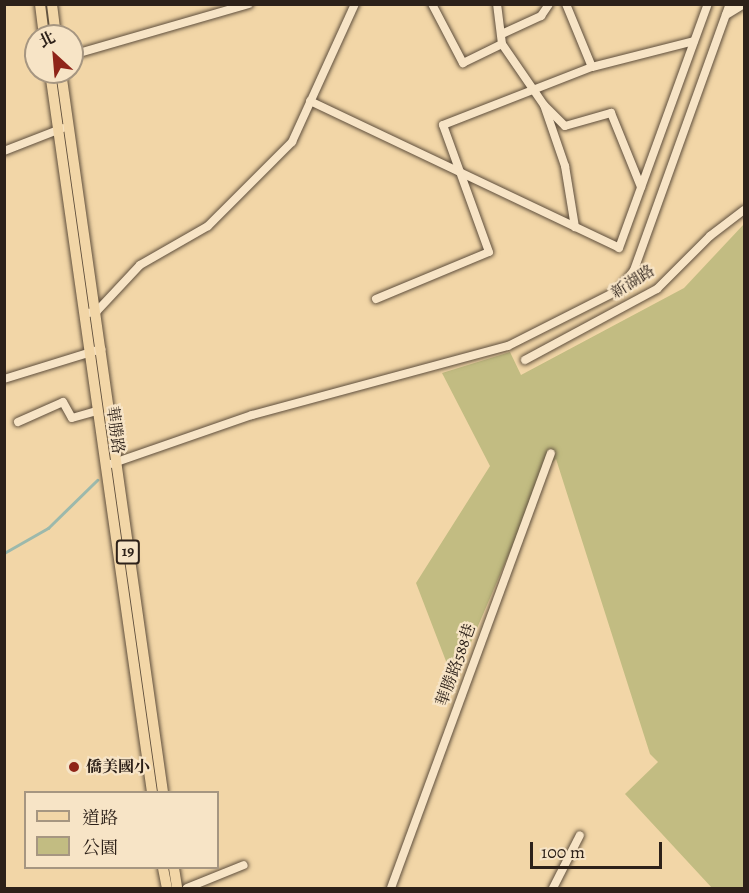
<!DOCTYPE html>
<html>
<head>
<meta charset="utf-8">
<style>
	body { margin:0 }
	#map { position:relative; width:749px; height:893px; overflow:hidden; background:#f2d6a7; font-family:Alegreya,"Noto Serif TC",serif }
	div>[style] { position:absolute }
	.green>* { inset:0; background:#c2bc82 }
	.stream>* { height:3px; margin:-1.5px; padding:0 1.5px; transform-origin:1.5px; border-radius:1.5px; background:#9cb9ac }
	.roads { filter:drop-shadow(0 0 2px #5e4e3c) drop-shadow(0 0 2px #5e4e3c) }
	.minor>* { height:8px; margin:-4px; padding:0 4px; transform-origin:4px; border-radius:4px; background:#f7e4c6 }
	.major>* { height:10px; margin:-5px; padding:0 5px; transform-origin:5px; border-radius:5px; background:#f2d6a7 }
	.dots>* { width:16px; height:16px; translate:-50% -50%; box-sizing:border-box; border:3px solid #f7e4c6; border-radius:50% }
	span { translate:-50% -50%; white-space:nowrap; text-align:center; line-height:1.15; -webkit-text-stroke:4.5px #f7e4c6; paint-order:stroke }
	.shield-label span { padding:2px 4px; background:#f7e4c6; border:2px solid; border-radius:4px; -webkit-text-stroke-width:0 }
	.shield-label { font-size:15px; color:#2d2119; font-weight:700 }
	.street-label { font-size:16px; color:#2d2119 }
	.poi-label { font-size:16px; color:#2d2119; font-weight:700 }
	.left { translate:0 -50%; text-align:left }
	.frame { position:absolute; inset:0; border:6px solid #2d2119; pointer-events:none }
	.legend { position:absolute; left:24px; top:791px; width:195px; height:78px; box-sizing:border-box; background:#f7e4c6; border:2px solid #a69681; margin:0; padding:8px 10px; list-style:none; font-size:18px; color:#2d2119 }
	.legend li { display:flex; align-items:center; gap:12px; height:30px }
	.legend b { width:30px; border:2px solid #a69681 }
	.north { position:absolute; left:24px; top:24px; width:60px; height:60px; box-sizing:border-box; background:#f7e4c6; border:2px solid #a69681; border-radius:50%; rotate:334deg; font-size:16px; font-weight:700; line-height:24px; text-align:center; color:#2d2119 }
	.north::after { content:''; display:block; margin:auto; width:21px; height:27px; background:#8f2418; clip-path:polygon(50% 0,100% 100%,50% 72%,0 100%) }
	.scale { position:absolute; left:530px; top:842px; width:132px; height:27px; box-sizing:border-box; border:3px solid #2d2119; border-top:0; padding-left:8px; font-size:18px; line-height:21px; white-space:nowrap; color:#2d2119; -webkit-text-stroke:4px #f7e4c6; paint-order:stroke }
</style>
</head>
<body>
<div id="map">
	<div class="green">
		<div style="clip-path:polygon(744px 224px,744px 888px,712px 888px,625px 794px,658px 762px,650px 754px,556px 459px,545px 470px,454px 682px,416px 583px,490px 466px,442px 373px,510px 352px,521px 375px,684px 288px)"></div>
	</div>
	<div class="stream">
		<div style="left:4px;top:553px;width:51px;rotate:-29.6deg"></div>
		<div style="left:48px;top:528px;width:69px;rotate:-44.4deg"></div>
	</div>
	<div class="roads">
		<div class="minor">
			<div style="left:432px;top:4px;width:67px;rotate:62.3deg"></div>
			<div style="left:463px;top:63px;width:43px;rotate:-26deg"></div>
			<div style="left:502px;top:44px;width:40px;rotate:-97.1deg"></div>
			<div style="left:566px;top:4px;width:68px;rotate:67.6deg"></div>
			<div style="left:726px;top:15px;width:21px;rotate:-31deg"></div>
			<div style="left:504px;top:33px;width:41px;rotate:-24.7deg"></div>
			<div style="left:541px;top:16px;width:14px;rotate:-56deg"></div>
			<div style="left:502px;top:44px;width:74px;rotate:55.5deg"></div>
			<div style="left:544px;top:105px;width:65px;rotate:71deg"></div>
			<div style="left:565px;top:166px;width:62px;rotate:80.7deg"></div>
			<div style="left:72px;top:55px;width:184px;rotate:-16.1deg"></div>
			<div style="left:310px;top:101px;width:342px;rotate:25.4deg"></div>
			<div style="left:619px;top:248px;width:260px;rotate:-70deg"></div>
			<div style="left:545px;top:106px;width:28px;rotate:45deg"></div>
			<div style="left:565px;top:126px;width:48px;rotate:-15.8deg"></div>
			<div style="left:611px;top:113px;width:80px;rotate:67.9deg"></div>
			<div style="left:4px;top:151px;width:63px;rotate:-21.3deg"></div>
			<div style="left:376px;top:299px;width:122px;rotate:-22.6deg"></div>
			<div style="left:489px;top:252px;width:135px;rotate:-109.9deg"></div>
			<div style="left:443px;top:125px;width:160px;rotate:-21.3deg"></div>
			<div style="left:592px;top:67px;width:105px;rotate:-14.3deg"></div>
			<div style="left:84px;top:314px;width:13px;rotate:-13deg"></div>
			<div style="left:97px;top:311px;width:63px;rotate:-46.9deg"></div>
			<div style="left:140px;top:265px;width:78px;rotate:-29.8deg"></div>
			<div style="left:208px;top:226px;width:119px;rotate:-45deg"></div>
			<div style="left:292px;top:142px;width:152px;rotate:-65.5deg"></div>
			<div style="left:525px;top:360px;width:150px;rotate:-28.3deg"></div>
			<div style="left:657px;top:289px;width:75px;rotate:-45deg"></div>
			<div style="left:710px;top:236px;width:43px;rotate:-37.4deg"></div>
			<div style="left:4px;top:379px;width:102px;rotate:-17.2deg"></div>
			<div style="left:18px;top:422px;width:49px;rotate:-24deg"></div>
			<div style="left:63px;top:402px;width:18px;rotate:61deg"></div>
			<div style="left:72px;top:418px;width:26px;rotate:-16deg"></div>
			<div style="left:111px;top:464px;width:149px;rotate:-19.2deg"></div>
			<div style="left:252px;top:415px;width:265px;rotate:-15.1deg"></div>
			<div style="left:508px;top:346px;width:124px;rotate:-26.8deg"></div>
			<div style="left:619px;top:290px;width:25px;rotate:-53deg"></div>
			<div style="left:634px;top:270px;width:283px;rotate:-70.2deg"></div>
			<div style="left:187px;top:888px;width:61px;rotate:-22deg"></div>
			<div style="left:391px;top:888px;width:463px;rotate:-69.8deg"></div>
			<div style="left:553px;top:888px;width:59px;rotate:-63deg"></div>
		</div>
		<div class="major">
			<div style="left:40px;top:4px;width:32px;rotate:83deg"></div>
			<div style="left:52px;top:4px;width:32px;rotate:83deg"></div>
			<div style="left:50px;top:72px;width:727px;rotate:81.94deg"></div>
			<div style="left:61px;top:72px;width:727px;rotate:81.94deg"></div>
			<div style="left:163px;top:868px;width:20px;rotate:79deg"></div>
			<div style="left:174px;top:868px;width:20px;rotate:81deg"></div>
		</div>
	</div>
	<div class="dots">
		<div style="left:74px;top:767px;background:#8f2418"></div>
	</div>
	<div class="shield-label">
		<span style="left:128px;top:552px">19</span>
	</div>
	<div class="street-label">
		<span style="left:633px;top:282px;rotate:-32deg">新湖路</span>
		<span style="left:115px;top:430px;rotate:82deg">華勝路</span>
		<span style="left:456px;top:665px;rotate:-70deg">華勝路588巷</span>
	</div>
	<div class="poi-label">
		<span class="left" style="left:86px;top:767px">僑美國小</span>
	</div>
	<div class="frame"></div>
	<ul class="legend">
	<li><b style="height:8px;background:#f2d6a7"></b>道路</li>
	<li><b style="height:16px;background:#c2bc82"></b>公園</li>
	</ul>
	<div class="north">北</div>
	<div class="scale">100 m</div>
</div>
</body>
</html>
